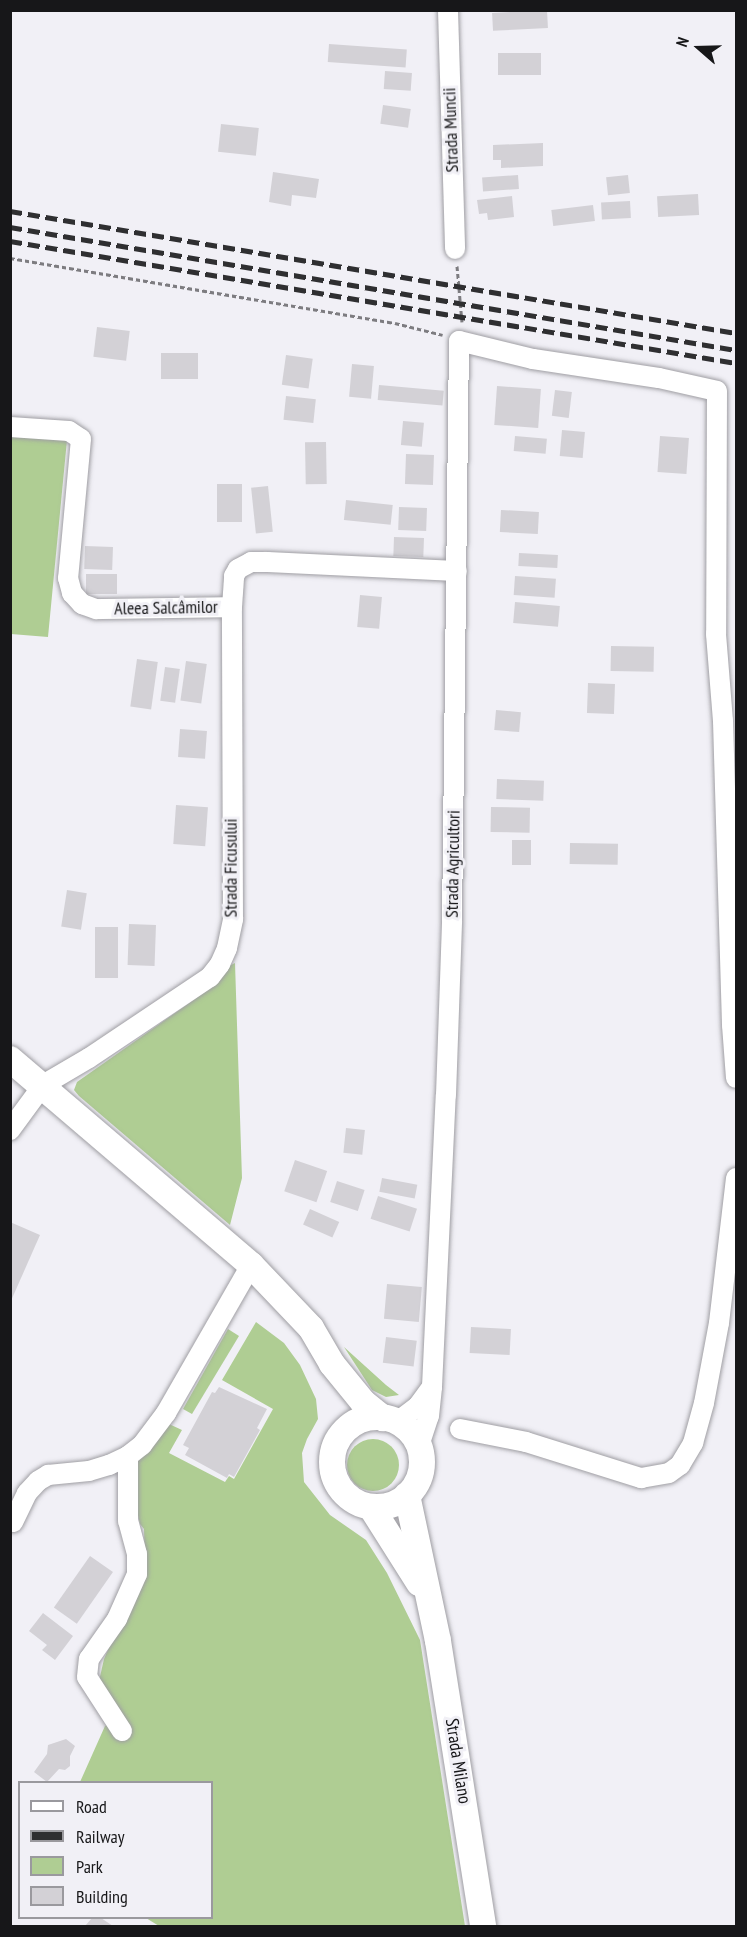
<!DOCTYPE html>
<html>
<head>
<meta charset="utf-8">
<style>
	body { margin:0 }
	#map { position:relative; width:747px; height:1937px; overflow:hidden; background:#f1f0f6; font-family:"PT Sans Narrow",sans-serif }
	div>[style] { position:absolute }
	.green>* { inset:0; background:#afcd93 }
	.round { border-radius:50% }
	.building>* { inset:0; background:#d3d1d6; transform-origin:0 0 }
	.path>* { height:3px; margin-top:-1.5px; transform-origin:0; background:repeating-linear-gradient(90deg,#7d7c80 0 4.5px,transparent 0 7.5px) }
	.roads { filter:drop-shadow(0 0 2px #9f9ea3) drop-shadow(0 0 2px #9f9ea3) }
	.minor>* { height:20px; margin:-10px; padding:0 10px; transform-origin:10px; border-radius:10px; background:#fff }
	.major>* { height:26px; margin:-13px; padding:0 13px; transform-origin:13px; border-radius:13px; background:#fff }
	.major>.ring { margin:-13px; padding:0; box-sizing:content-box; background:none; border:26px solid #fff; border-radius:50% }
	.rail>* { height:4.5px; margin-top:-2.25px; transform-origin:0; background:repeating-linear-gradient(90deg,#2f2f31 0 12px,transparent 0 18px) }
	span { translate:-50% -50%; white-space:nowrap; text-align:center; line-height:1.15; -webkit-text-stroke:6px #f1f0f6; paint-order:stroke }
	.street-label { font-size:18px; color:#171719 }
	.frame { position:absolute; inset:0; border:12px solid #171719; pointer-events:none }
	.legend { position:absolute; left:18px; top:1781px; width:195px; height:138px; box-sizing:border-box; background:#f1f0f6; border:2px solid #9a999e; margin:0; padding:8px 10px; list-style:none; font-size:18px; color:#171719 }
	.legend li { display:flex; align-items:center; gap:12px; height:30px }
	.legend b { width:30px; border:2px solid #9a999e }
	.north { position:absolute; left:669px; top:18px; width:60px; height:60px; -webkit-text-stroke:4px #f1f0f6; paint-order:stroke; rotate:290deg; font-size:16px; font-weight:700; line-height:24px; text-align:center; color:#171719 }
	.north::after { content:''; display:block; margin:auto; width:21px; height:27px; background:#171719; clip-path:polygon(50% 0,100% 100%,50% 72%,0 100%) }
</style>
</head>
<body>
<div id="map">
	<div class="green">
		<div style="clip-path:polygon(10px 434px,67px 440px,48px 637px,11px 634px)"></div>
		<div style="clip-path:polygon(235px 963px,242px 1178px,230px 1225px,79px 1096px,74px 1090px,77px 1082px,195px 999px,227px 967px)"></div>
		<div style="clip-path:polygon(256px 1322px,284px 1343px,300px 1365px,316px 1399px,318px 1419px,307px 1439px,302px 1453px,304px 1482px,330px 1515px,366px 1540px,387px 1573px,420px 1640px,465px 1926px,159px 1926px,146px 1918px,212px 1918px,212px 1782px,80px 1782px,105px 1726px,118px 1717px,99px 1681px,104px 1659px,145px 1565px,144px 1529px,140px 1524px,136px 1506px,135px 1464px,169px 1424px,182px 1430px,169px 1453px,225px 1482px,229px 1476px,234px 1479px,273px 1409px,222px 1380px)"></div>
		<div style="clip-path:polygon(228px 1329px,239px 1336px,192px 1414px,183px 1409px)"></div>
		<div style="clip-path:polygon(344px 1347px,386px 1385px,399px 1395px,386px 1397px,372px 1390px)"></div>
		<div class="round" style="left:347px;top:1439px;width:52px;height:52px"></div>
	</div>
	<div class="building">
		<div style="left:547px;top:10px;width:18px;height:55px;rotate:87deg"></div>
		<div style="left:329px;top:44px;width:78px;height:18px;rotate:4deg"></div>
		<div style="left:498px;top:53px;width:43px;height:22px"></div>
		<div style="left:385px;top:71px;width:27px;height:18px;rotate:4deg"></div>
		<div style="left:383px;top:105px;width:28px;height:19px;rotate:8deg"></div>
		<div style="left:221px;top:124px;width:38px;height:28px;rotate:6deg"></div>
		<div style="clip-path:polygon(543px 143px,543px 166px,501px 168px,501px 160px,493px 160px,493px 145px)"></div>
		<div style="clip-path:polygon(273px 172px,319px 179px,316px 198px,292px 195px,291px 206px,269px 202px)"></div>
		<div style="left:518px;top:175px;width:14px;height:36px;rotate:86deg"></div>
		<div style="left:628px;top:175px;width:18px;height:22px;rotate:84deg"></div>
		<div style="left:698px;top:194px;width:21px;height:41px;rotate:87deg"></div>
		<div style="clip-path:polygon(512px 196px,514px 217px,488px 220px,487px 213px,479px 214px,477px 200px)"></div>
		<div style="left:630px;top:201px;width:17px;height:29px;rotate:87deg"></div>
		<div style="left:593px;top:205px;width:16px;height:42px;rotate:83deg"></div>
		<div style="left:97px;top:327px;width:33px;height:30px;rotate:7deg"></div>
		<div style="left:161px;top:353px;width:37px;height:26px"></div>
		<div style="left:286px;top:355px;width:27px;height:30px;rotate:8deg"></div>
		<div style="left:352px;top:364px;width:22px;height:33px;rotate:5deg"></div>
		<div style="left:379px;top:385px;width:65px;height:15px;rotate:5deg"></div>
		<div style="left:497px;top:386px;width:44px;height:39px;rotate:4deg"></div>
		<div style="left:555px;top:390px;width:17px;height:26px;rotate:7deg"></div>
		<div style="left:286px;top:396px;width:30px;height:24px;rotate:6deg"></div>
		<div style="left:403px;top:421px;width:21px;height:24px;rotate:5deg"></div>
		<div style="left:562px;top:430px;width:23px;height:26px;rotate:5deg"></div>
		<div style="left:515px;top:436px;width:32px;height:15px;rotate:5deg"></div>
		<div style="left:660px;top:436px;width:29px;height:36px;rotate:4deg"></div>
		<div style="left:326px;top:442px;width:42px;height:21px;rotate:89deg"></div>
		<div style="left:406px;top:454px;width:28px;height:30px;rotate:2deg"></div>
		<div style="left:242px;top:484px;width:38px;height:25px;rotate:90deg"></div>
		<div style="left:268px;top:486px;width:46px;height:17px;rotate:84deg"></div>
		<div style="left:346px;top:500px;width:47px;height:20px;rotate:6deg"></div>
		<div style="left:399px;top:507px;width:28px;height:23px;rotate:2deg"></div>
		<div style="left:501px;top:510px;width:38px;height:22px;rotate:3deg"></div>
		<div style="left:394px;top:537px;width:30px;height:19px;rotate:2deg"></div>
		<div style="left:85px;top:546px;width:28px;height:23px;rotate:2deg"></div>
		<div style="left:519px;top:553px;width:39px;height:13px;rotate:3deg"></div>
		<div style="left:86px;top:574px;width:31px;height:20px"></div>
		<div style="left:515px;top:576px;width:41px;height:19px;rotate:4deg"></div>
		<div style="left:360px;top:595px;width:22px;height:32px;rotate:5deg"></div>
		<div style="left:515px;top:602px;width:45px;height:21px;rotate:5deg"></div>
		<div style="left:611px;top:646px;width:43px;height:25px;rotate:1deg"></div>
		<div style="left:137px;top:659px;width:21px;height:48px;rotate:8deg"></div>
		<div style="left:186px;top:661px;width:21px;height:40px;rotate:8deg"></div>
		<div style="left:165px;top:667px;width:15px;height:34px;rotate:8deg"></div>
		<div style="left:588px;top:683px;width:27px;height:30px;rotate:2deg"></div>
		<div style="left:496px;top:710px;width:25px;height:20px;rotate:5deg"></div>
		<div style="left:180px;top:729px;width:27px;height:28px;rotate:4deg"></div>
		<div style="left:497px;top:779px;width:47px;height:20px;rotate:2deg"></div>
		<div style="left:176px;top:805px;width:32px;height:39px;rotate:4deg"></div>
		<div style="left:491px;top:807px;width:39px;height:25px;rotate:1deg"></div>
		<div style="left:512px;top:840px;width:19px;height:25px"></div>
		<div style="left:570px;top:843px;width:48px;height:21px;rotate:1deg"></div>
		<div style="left:67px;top:890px;width:20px;height:37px;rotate:9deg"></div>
		<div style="left:129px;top:924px;width:27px;height:41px;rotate:2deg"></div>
		<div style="left:95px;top:927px;width:23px;height:51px"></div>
		<div style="left:346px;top:1128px;width:19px;height:25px;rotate:6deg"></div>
		<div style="left:295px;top:1160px;width:34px;height:33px;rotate:19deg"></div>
		<div style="left:382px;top:1178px;width:36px;height:14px;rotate:11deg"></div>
		<div style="left:337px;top:1181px;width:29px;height:22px;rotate:18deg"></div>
		<div style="left:378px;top:1196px;width:41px;height:24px;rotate:18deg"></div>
		<div style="left:310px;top:1209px;width:32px;height:17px;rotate:24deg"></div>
		<div style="clip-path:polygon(10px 1222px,40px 1235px,10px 1303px)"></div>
		<div style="left:387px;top:1284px;width:35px;height:35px;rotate:5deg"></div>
		<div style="left:471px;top:1327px;width:40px;height:26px;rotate:3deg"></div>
		<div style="left:386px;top:1337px;width:31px;height:26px;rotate:7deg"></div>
		<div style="clip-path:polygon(219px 1387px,267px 1409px,257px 1428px,260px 1430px,234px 1477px,229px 1474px,227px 1478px,185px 1455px,189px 1448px,183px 1445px,212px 1392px,215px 1393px)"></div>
		<div style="left:90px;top:1556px;width:28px;height:63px;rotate:35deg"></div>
		<div style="clip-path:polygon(43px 1613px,73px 1636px,55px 1660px,42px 1650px,47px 1645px,29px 1631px)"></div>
		<div style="clip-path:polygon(66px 1739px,75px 1746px,70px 1756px,70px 1766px,65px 1770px,59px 1769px,47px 1782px,34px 1772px,47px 1754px,48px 1745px)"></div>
		<div style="clip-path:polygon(92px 1918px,101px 1918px,113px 1926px,85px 1926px)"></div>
	</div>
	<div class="path">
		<div style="left:10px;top:258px;width:390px;rotate:9.6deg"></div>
		<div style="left:395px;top:323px;width:49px;rotate:14deg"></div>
		<div style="left:457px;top:266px;width:56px;rotate:84.9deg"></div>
	</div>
	<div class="roads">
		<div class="minor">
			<div style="left:448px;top:10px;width:239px;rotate:88.3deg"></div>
			<div style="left:10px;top:427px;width:59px;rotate:3.9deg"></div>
			<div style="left:69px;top:431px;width:14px;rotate:34deg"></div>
			<div style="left:81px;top:439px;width:140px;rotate:95.3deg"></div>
			<div style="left:68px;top:578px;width:16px;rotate:75deg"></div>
			<div style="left:72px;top:593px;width:15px;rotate:48deg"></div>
			<div style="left:82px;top:604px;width:15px;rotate:20deg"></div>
			<div style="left:96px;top:609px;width:136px;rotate:-0.8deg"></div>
			<div style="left:10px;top:1130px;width:56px;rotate:-53.7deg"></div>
			<div style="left:43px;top:1085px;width:53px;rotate:-30.4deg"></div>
			<div style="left:89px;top:1058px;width:146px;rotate:-33.8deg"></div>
			<div style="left:210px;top:977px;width:16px;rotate:-52deg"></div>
			<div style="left:220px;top:964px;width:17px;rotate:-66deg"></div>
			<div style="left:227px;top:948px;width:30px;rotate:-78deg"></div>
			<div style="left:233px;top:919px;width:312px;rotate:-90.2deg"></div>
			<div style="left:232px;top:607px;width:31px;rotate:-86deg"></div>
			<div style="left:234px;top:576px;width:8px;rotate:-60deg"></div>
			<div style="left:238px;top:569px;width:15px;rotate:-28deg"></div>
			<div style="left:251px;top:562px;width:16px"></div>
			<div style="left:267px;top:562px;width:190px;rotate:2.7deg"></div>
			<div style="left:397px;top:1422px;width:26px;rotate:-37deg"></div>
			<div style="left:418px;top:1406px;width:24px;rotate:-54deg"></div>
			<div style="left:460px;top:1429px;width:67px;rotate:11.1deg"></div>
			<div style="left:526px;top:1442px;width:121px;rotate:17.4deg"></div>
			<div style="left:641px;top:1478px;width:28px;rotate:-10deg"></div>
			<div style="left:669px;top:1473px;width:14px;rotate:-36deg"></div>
			<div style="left:680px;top:1465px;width:26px;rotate:-59deg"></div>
			<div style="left:693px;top:1443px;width:41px;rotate:-74.6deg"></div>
			<div style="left:704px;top:1403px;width:81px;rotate:-79.4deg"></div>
			<div style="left:719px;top:1323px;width:146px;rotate:-83.3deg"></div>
			<div style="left:419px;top:1446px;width:32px;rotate:-72deg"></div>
			<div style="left:429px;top:1416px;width:29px;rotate:-84deg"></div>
			<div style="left:432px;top:1387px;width:292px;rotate:-87.3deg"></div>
			<div style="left:446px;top:1095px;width:174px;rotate:-88deg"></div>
			<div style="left:452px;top:921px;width:580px;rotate:-89.31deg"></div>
			<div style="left:459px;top:341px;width:76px;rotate:13.7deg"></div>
			<div style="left:533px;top:359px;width:127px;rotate:8.6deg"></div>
			<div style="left:659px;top:378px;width:59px;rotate:12.6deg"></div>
			<div style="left:717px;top:391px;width:243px;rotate:90.2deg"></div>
			<div style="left:716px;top:634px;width:87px;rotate:85.4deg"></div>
			<div style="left:723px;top:721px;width:304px;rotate:88.3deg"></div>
			<div style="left:732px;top:1025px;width:53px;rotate:85.7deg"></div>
			<div style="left:13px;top:1522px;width:32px;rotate:-64deg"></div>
			<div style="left:27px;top:1493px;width:16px;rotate:-47deg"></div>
			<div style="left:38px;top:1481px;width:12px;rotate:-31deg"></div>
			<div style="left:48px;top:1475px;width:41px;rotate:-5.6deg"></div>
			<div style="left:89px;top:1471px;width:21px;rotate:-17deg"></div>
			<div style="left:109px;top:1465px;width:21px;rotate:-25deg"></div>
			<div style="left:128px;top:1456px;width:18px;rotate:-38deg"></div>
			<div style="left:142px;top:1445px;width:40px;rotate:-53deg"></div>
			<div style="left:166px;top:1413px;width:171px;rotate:-60.1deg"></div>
			<div style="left:122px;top:1731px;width:64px;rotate:-122.9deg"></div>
			<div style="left:87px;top:1677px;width:18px;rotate:-84deg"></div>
			<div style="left:89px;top:1659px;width:49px;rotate:-55deg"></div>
			<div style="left:117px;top:1619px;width:49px;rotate:-66deg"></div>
			<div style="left:137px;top:1574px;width:20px;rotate:-90deg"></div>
			<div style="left:137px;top:1554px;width:34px;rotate:-105deg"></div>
			<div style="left:128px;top:1521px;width:65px;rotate:-90deg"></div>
		</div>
		<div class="major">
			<div style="left:10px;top:1059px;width:317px;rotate:40.5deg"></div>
			<div style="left:251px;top:1265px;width:87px;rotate:46.4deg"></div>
			<div style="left:311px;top:1328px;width:42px;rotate:59.7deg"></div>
			<div style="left:332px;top:1364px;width:49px;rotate:50.8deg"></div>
			<div style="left:363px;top:1402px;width:26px;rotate:39deg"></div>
			<div class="ring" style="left:332px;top:1417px;width:64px;height:64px"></div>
			<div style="left:407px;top:1495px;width:149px;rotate:78deg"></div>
			<div style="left:438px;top:1641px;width:289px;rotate:81deg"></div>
			<div style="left:371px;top:1507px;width:90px;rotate:57.7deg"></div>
		</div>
	</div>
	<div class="rail">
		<div style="left:10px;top:211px;width:736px;rotate:9.54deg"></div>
		<div style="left:10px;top:227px;width:736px;rotate:9.62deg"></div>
		<div style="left:10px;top:241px;width:736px;rotate:9.54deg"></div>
	</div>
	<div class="street-label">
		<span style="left:451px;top:130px;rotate:-92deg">Strada Muncii</span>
		<span style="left:166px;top:608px;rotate:-1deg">Aleea Salcâmilor</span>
		<span style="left:453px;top:864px;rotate:-89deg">Strada Agricultori</span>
		<span style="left:231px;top:868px;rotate:-90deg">Strada Ficusului</span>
		<span style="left:458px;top:1761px;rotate:81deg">Strada Milano</span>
	</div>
	<div class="frame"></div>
	<ul class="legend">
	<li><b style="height:8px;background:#fff"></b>Road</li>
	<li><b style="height:8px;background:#2f2f31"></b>Railway</li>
	<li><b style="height:16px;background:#afcd93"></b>Park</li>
	<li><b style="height:16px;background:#d3d1d6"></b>Building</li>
	</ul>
	<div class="north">N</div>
</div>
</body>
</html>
